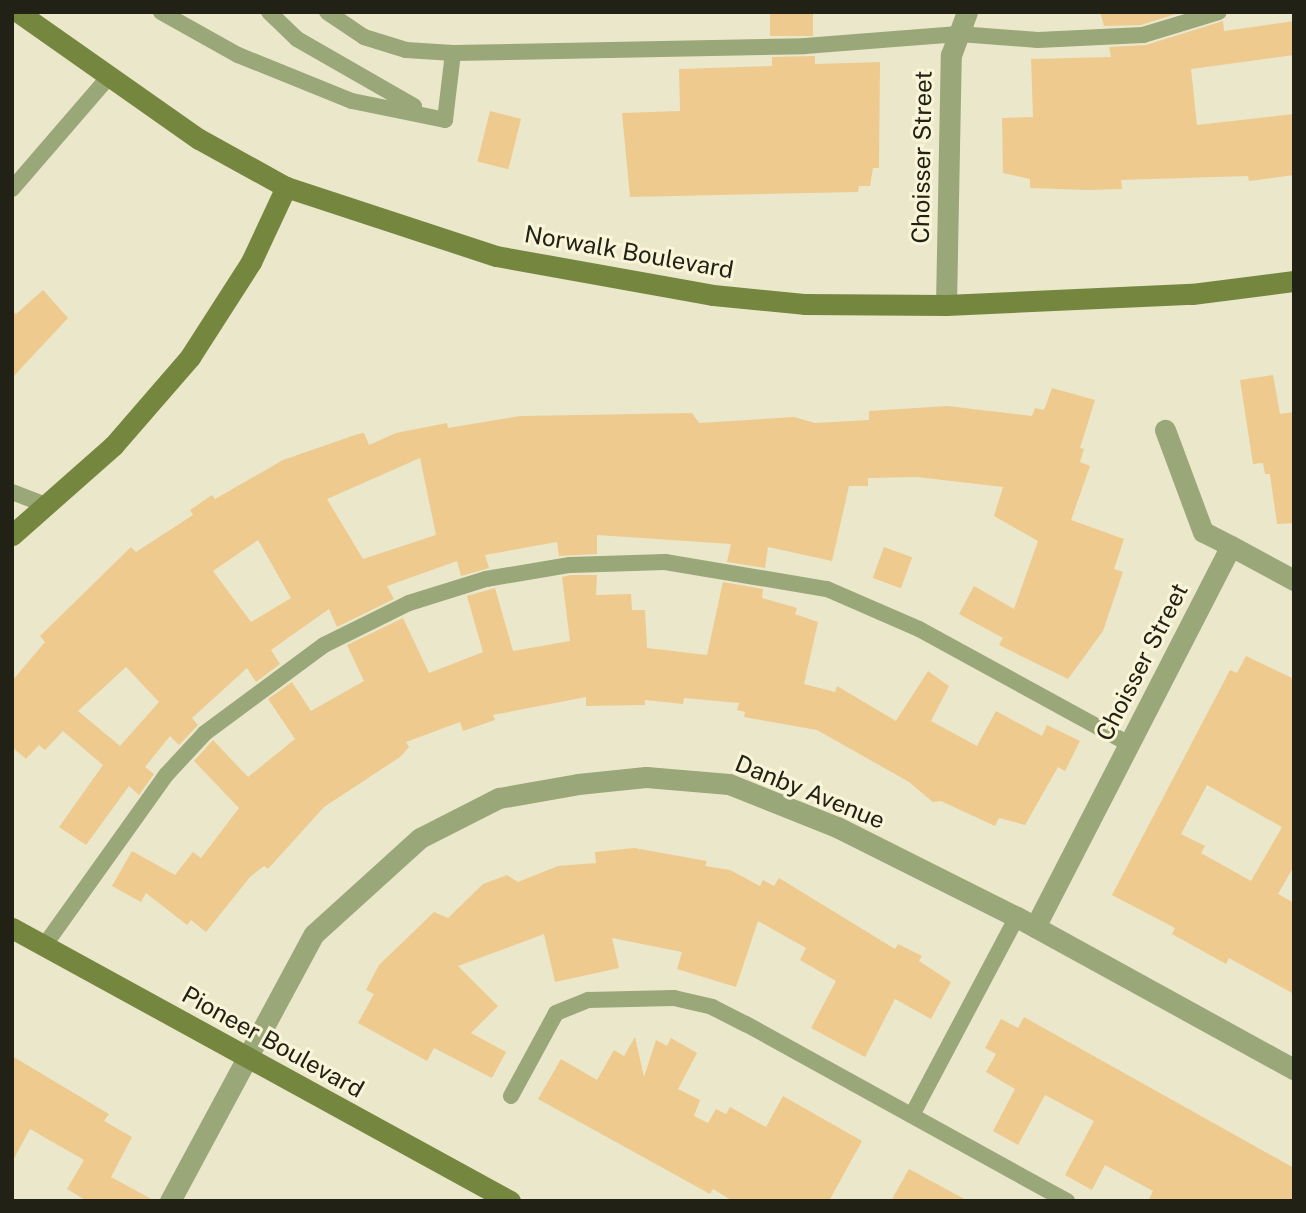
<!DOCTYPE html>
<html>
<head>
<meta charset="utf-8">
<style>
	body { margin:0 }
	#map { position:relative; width:1306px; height:1213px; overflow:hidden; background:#ebe7cb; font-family:"Public Sans",sans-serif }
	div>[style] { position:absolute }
	.building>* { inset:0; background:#eeca8f; transform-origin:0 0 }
	.lane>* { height:16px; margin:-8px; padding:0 8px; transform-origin:8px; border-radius:8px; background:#9aa778 }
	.street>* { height:21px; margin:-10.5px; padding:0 10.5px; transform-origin:10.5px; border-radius:10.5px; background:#9aa778 }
	.secondary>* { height:21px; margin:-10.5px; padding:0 10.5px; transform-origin:10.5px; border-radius:10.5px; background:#75873f }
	span { translate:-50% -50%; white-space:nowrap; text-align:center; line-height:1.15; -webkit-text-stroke:6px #f9f5d8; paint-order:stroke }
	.street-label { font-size:24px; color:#222116 }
	.frame { position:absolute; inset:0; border:14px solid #222116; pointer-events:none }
</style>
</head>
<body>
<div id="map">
	<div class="building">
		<div style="left:770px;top:12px;width:43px;height:24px"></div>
		<div style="clip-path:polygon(1100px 12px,1182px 12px,1141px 25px,1104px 26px)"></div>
		<div style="clip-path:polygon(1223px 21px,1224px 31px,1294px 21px,1294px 55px,1191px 69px,1197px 125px,1294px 114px,1294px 175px,1249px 181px,1248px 176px,1121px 180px,1122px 189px,1089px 190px,1030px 188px,1030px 179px,1003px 173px,1002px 118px,1033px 117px,1031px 59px,1111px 57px,1109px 47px,1146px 45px)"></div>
		<div style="clip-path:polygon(815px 56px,815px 64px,880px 62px,879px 168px,873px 168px,870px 186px,859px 186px,858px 192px,630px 197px,622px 113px,680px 111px,679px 69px,772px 66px,772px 57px)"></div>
		<div style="left:490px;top:111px;width:32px;height:52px;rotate:14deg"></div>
		<div style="clip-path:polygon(43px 290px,68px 318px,12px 378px,12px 311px,16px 314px)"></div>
		<div style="clip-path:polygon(1273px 375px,1280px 414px,1294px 412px,1294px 523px,1277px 524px,1270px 474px,1265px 474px,1263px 463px,1253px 464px,1240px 380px)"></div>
		<div style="clip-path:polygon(evenodd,1052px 388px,1095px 400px,1080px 448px,1084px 449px,1080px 462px,1090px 466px,1071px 520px,1124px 539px,1114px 569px,1123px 572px,1103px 631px,1068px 679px,999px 645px,1003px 638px,959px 614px,974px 586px,1014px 609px,1038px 541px,994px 516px,1003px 487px,917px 477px,868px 478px,868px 486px,849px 486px,832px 561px,768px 547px,765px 568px,727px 562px,731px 544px,597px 535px,597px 554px,559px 556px,557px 542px,485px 555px,489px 568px,461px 576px,457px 561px,387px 586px,394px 599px,337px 627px,329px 609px,271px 650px,280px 664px,256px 682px,247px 668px,192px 718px,198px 725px,179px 745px,170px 736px,145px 767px,154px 774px,139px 795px,129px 786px,86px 845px,59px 827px,103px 765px,63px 731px,45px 750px,39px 745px,26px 759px,12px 747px,12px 681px,45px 642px,40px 636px,131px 547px,136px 552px,193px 515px,190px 510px,212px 495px,215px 499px,283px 460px,358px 434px,364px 433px,369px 445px,396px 433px,447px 423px,448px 428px,520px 416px,692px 413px,699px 423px,794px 417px,815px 423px,869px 420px,869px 411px,947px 406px,1032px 416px,1035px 408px,1044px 410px,1052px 388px,420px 458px,436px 535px,363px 559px,327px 499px,420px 458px,1052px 388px,258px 540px,291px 598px,251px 622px,213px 571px,258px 540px,1052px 388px,126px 667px,159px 702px,120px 746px,78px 711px,126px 667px)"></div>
		<div style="left:884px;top:547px;width:30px;height:33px;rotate:20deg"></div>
		<div style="clip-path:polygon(571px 575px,597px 575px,596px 595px,631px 594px,632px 610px,645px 610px,647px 648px,707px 655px,723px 582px,763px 589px,762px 598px,797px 608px,795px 614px,818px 622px,804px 684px,835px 692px,837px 686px,896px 721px,928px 671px,949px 686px,931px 721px,977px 746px,996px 711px,1042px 736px,1047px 725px,1080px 741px,1065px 771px,1058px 767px,1025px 825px,999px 818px,995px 826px,941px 801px,933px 802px,909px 782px,817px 730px,744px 717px,745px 712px,737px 710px,739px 703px,684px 698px,683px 704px,645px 700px,645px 705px,586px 706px,586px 697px,493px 715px,495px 720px,463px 731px,460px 722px,406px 742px,409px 747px,400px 757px,324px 807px,268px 869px,264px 866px,250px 877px,206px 932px,191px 920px,187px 925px,146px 893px,141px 902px,112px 886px,132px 851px,175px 875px,193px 852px,201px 858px,239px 808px,194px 761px,213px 740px,248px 777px,295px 739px,268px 699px,292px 682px,311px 711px,364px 681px,347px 645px,403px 618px,429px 673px,483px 652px,467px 596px,495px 588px,513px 651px,570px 641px,562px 577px)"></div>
		<div style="clip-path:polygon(evenodd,1246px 656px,1294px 679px,1294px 866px,1278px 894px,1294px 903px,1294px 994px,1229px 958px,1226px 964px,1172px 934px,1175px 928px,1112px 895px,1230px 670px,1237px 673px,1246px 656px,1207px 785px,1282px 827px,1251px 881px,1201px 853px,1205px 846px,1181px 834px,1207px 785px)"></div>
		<div style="clip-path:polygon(634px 848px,707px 861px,705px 866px,730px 870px,760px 886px,763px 880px,774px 886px,779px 878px,895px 949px,898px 944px,922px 956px,919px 961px,951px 982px,931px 1019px,895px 999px,865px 1057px,811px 1028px,836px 981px,800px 960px,806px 948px,758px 921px,736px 987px,677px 969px,682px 952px,612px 938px,619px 968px,555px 982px,544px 934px,458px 966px,498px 1006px,471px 1033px,506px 1052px,492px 1078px,434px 1048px,427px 1061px,358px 1023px,374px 994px,366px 990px,379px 965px,434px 912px,448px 918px,483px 884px,507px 875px,518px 882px,558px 866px,596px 863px,595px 852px)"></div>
		<div style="clip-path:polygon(1024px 1017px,1294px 1168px,1294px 1201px,1148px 1201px,1153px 1191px,1105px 1165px,1092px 1190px,1065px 1175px,1094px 1121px,1045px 1095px,1018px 1145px,993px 1131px,1015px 1089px,986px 1072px,996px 1054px,985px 1048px,1001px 1019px,1018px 1028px)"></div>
		<div style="clip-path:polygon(635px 1037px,644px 1077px,656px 1040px,667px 1046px,671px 1038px,697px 1053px,678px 1089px,700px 1100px,694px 1116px,708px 1123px,716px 1109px,726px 1114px,730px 1107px,766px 1127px,783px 1096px,862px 1141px,829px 1201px,733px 1201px,713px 1189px,710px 1194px,538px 1099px,561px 1059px,597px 1080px,614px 1050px,624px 1056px)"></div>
		<div style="clip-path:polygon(12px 1056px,109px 1114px,104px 1121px,132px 1137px,111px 1177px,155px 1201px,87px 1201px,67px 1189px,84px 1160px,30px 1129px,12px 1162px)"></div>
		<div style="clip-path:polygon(909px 1169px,968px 1201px,891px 1201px)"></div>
	</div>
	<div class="lane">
		<div style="left:161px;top:12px;width:88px;rotate:29.2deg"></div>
		<div style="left:238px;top:55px;width:123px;rotate:22deg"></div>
		<div style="left:352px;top:101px;width:95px;rotate:11.5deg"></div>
		<div style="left:269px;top:12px;width:39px;rotate:44deg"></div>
		<div style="left:297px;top:39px;width:135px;rotate:29.8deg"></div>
		<div style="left:327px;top:12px;width:45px;rotate:34deg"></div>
		<div style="left:364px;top:37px;width:44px;rotate:17.2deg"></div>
		<div style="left:406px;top:50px;width:47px;rotate:3.7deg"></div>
		<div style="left:453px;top:53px;width:352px;rotate:-1.1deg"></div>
		<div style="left:805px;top:46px;width:154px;rotate:-4.5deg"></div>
		<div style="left:959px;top:34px;width:79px;rotate:4.3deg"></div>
		<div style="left:1038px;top:40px;width:105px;rotate:-2.7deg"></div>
		<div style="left:1143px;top:35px;width:79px;rotate:-16.8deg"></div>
		<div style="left:445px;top:120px;width:67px;rotate:-83.2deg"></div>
		<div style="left:12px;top:189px;width:145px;rotate:-49.2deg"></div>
		<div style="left:12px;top:492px;width:36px;rotate:21deg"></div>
		<div style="left:44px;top:946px;width:210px;rotate:-54.5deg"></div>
		<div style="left:166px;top:775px;width:57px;rotate:-47.1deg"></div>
		<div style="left:205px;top:733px;width:148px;rotate:-36.5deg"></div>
		<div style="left:324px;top:645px;width:95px;rotate:-26.3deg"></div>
		<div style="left:409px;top:603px;width:81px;rotate:-17.3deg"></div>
		<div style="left:486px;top:579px;width:85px;rotate:-9.5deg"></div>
		<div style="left:570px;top:565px;width:95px;rotate:-1.8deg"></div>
		<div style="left:665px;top:562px;width:164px;rotate:9.5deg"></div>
		<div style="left:827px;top:589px;width:100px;rotate:23.5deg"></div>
		<div style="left:919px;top:629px;width:239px;rotate:28.7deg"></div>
		<div style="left:511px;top:1096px;width:94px;rotate:-61.5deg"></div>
		<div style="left:556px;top:1013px;width:35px;rotate:-22deg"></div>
		<div style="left:588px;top:1000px;width:86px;rotate:-1.3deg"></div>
		<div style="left:674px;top:998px;width:39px;rotate:13deg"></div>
		<div style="left:712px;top:1007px;width:38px;rotate:27deg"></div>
		<div style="left:746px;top:1024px;width:367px;rotate:28.9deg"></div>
		<div style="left:912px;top:1115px;width:224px;rotate:-62.1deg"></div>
	</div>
	<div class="street">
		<div style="left:946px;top:305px;width:250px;rotate:-88.9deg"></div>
		<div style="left:951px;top:55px;width:46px;rotate:-69.6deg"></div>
		<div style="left:1231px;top:546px;width:72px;rotate:28.4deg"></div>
		<div style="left:1035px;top:927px;width:428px;rotate:-62.8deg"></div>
		<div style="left:1231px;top:546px;width:31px;rotate:-153deg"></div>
		<div style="left:1203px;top:532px;width:109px;rotate:-110.4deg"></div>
		<div style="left:170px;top:1201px;width:303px;rotate:-61.7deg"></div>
		<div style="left:314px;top:934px;width:143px;rotate:-42.2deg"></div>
		<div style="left:420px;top:838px;width:89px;rotate:-26.9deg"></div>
		<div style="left:499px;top:798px;width:80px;rotate:-10deg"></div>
		<div style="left:578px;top:784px;width:68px;rotate:-5.9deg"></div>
		<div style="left:646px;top:777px;width:83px;rotate:4.8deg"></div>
		<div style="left:729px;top:784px;width:116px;rotate:21.7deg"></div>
		<div style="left:837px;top:827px;width:201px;rotate:26.6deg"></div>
		<div style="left:1017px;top:917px;width:316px;rotate:28.8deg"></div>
	</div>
	<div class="secondary">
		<div style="left:18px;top:12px;width:221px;rotate:35.1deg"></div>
		<div style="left:199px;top:139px;width:99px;rotate:28.9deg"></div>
		<div style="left:286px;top:187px;width:221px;rotate:18.2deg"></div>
		<div style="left:496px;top:256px;width:220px;rotate:10.2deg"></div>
		<div style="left:713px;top:295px;width:91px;rotate:5.6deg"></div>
		<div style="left:804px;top:304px;width:142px;rotate:0.4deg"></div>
		<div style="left:946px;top:305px;width:246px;rotate:-2.6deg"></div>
		<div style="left:1192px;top:294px;width:103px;rotate:-7.3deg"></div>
		<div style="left:12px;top:535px;width:135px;rotate:-41.4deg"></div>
		<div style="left:113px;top:446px;width:118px;rotate:-49.1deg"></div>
		<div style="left:190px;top:357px;width:113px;rotate:-57.3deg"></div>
		<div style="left:251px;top:262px;width:83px;rotate:-65deg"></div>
		<div style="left:12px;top:928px;width:568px;rotate:28.73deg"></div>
	</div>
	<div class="street-label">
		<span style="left:922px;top:157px;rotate:-89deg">Choisser Street</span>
		<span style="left:629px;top:252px;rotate:10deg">Norwalk Boulevard</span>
		<span style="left:1142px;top:662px;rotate:-63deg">Choisser Street</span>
		<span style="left:810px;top:792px;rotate:22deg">Danby Avenue</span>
		<span style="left:273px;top:1042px;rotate:29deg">Pioneer Boulevard</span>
	</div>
	<div class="frame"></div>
</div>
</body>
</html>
